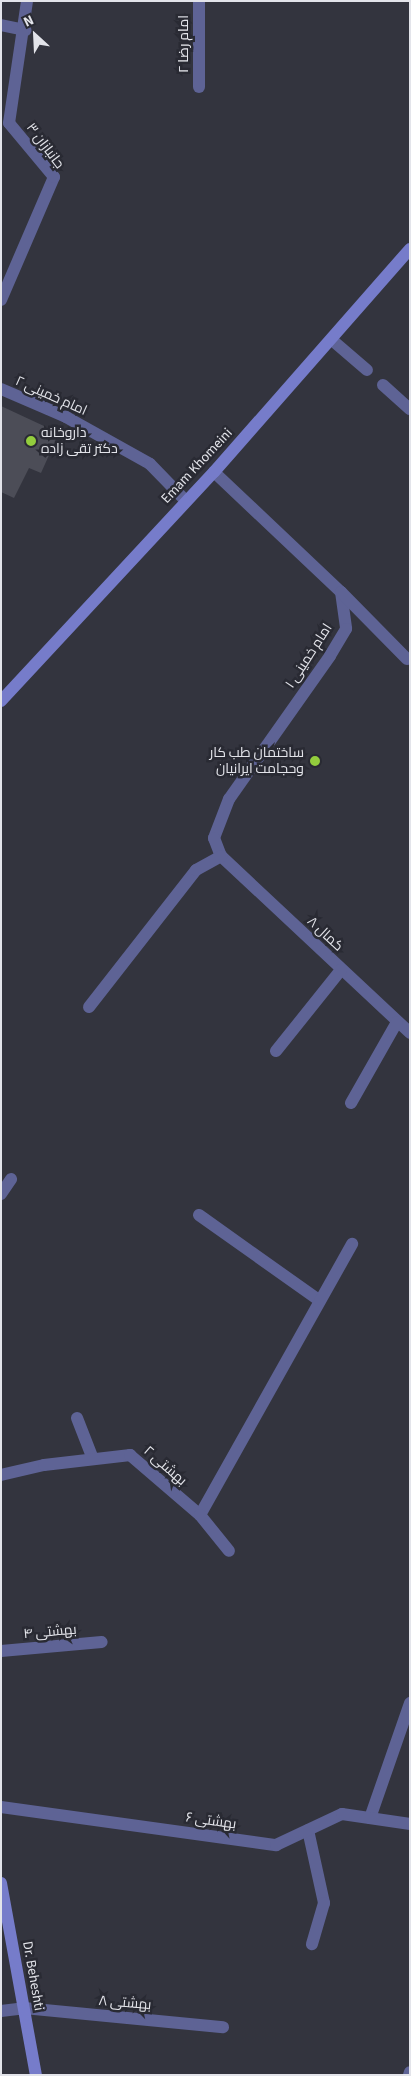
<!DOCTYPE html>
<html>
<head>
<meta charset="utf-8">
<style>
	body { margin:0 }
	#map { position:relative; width:411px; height:2076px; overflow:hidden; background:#33343e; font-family:"Source Sans 3",Cairo,sans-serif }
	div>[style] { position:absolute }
	.building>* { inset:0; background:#4c4d57 }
	.service>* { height:12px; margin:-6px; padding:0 6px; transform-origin:6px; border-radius:6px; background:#5e6395 }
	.minor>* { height:12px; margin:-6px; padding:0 6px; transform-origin:6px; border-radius:6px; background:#5e6395 }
	.secondary>* { height:12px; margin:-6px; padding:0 6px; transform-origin:6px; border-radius:6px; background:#767cca }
	.dots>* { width:14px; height:14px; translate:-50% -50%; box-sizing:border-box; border:2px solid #292a33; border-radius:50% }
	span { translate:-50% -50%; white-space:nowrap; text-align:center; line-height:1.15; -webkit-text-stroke:5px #292a33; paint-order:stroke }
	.street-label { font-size:14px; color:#e3e4ea }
	.poi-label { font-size:14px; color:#e3e4ea }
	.left { translate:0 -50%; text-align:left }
	.right { translate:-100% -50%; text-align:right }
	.frame { position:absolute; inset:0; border:2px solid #e3e4ea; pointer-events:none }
	.north { position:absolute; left:10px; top:10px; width:50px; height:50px; -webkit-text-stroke:4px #292a33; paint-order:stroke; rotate:335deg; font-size:14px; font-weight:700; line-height:20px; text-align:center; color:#e3e4ea }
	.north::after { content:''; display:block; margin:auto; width:18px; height:22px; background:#e3e4ea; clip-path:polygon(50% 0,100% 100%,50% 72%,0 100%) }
</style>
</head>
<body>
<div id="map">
	<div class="building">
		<div style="clip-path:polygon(1px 406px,59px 433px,41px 473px,29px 468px,14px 498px,1px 492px)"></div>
	</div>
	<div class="service">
		<div style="left:199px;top:1px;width:86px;rotate:90deg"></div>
		<div style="left:1px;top:25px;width:25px;rotate:12deg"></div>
		<div style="left:1px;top:300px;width:134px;rotate:-66.7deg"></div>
		<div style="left:54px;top:177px;width:70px;rotate:-129.8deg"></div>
		<div style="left:9px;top:123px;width:123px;rotate:-81.6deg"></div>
		<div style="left:332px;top:340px;width:46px;rotate:40.6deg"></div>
		<div style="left:383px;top:385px;width:36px;rotate:42deg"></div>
		<div style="left:1px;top:389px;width:71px;rotate:23.3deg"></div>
		<div style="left:66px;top:417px;width:96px;rotate:29.2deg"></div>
		<div style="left:150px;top:464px;width:50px;rotate:45.8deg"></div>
		<div style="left:214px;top:472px;width:175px;rotate:43.4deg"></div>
		<div style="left:341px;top:592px;width:37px;rotate:82deg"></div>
		<div style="left:346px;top:629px;width:31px;rotate:121deg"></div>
		<div style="left:330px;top:656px;width:175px;rotate:125.2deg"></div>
		<div style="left:229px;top:799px;width:42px;rotate:111deg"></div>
		<div style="left:214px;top:838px;width:19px;rotate:69deg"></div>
		<div style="left:221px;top:856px;width:259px;rotate:43.1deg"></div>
		<div style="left:341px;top:592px;width:94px;rotate:45.4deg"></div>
		<div style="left:89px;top:1007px;width:174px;rotate:-52deg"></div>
		<div style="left:196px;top:870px;width:29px;rotate:-29deg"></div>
		<div style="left:276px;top:1051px;width:104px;rotate:-51.3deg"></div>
		<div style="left:351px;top:1103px;width:93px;rotate:-60.4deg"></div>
		<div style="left:1px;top:1194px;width:18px;rotate:-56deg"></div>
		<div style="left:199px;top:1215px;width:148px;rotate:35.4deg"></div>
		<div style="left:200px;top:1515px;width:311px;rotate:-60.7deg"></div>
		<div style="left:1px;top:1651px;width:101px;rotate:-5.1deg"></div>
		<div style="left:370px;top:1818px;width:122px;rotate:-70.8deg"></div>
		<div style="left:308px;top:1830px;width:75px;rotate:77.6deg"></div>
		<div style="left:324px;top:1903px;width:43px;rotate:106.3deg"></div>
		<div style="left:1px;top:2011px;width:23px;rotate:-7deg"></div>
		<div style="left:24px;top:2008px;width:200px;rotate:5.5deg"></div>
		<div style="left:409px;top:2075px;width:3px;rotate:-72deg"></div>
	</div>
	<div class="minor">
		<div style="left:77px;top:1418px;width:44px;rotate:68.7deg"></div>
		<div style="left:1px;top:1475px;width:44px;rotate:-13.1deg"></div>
		<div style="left:44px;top:1465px;width:87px;rotate:-6.6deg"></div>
		<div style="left:130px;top:1455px;width:92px;rotate:40.6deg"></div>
		<div style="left:200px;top:1515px;width:46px;rotate:51.1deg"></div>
		<div style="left:1px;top:1807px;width:278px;rotate:7.9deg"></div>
		<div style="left:276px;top:1845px;width:73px;rotate:-25.2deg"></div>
		<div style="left:342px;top:1814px;width:69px;rotate:8.4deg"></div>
	</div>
	<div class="secondary">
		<div style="left:1px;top:701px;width:313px;rotate:-47.1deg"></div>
		<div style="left:214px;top:472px;width:297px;rotate:-48.7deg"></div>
		<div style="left:1px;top:1883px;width:195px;rotate:79.7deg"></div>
	</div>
	<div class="dots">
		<div style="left:31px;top:441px;background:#93cd3d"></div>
		<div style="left:315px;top:761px;background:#93cd3d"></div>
	</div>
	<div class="street-label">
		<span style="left:184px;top:44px;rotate:-90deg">امام رضا ۲</span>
		<span style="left:45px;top:146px;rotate:53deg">جانبازان ۳</span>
		<span style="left:51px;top:396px;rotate:24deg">امام خمینی ۲</span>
		<span style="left:197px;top:466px;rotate:-47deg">Emam Khomeini</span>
		<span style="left:309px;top:656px;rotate:-57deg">امام خمینی ۱</span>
		<span style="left:325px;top:934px;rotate:43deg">کمال ۸</span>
		<span style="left:165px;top:1466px;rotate:41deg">بهشتی ۲</span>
		<span style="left:50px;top:1632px;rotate:-5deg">بهشتی ۴</span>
		<span style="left:211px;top:1821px;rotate:8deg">بهشتی ۶</span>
		<span style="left:33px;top:1976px;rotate:80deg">Dr. Beheshti</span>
		<span style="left:125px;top:2003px;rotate:5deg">بهشتی ۸</span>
	</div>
	<div class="poi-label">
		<span class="left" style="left:41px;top:441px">داروخانه<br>دکتر تقی زاده</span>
		<span class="right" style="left:304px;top:761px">ساختمان طب کار<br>و‌حجامت ایرانیان</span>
	</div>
	<div class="frame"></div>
	<div class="north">N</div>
</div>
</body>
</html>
